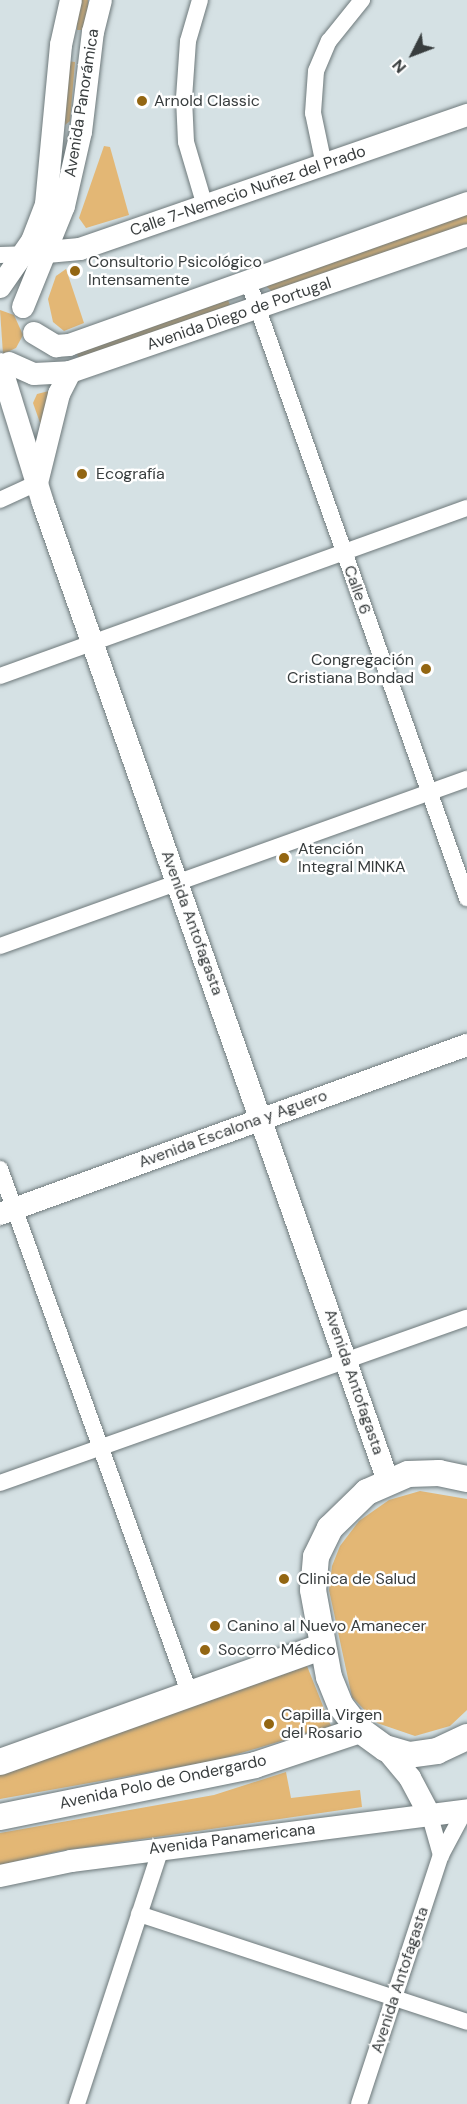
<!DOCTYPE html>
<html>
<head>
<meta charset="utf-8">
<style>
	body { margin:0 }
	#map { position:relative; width:467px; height:2104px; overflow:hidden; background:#d5e1e4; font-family:"DM Sans",sans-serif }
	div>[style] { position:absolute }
	.green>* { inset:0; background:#e3b775; transform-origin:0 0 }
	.roads { filter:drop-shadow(0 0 2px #6e797b) drop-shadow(0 0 2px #6e797b) }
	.street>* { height:16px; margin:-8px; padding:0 8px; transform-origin:8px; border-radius:8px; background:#fff }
	.secondary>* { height:22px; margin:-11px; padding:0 11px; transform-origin:11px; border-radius:11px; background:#fff }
	.primary>* { height:26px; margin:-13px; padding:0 13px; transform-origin:13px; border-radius:13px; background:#fff }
	.dots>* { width:16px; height:16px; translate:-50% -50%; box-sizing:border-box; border:3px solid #fff; border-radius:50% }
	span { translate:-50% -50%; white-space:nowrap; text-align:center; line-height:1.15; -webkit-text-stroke:4.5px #fff; paint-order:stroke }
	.poi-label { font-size:16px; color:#383d3e }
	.left { translate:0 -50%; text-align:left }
	.right { translate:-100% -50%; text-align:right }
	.street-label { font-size:16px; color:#383d3e }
	.north { position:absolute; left:383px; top:24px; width:60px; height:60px; -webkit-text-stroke:4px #fff; paint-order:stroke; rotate:228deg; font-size:16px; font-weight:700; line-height:24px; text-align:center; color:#383d3e }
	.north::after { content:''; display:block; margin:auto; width:21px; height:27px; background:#383d3e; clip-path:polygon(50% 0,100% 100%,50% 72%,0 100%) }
</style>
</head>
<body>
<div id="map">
	<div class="green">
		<div style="left:77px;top:0;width:11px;height:30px"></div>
		<div style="clip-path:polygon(66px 61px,75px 62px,70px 121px,65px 125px)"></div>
		<div style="clip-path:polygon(104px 146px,110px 147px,129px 215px,86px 228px,79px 218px)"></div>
		<div style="clip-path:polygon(467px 213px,467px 225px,273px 292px,267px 287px,268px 283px)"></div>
		<div style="clip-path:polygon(66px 269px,84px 323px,64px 331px,53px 322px,48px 299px,56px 276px)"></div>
		<div style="clip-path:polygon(228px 300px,230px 305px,80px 361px,76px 352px)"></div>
		<div style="clip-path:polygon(0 310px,14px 315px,23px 335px,16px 348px,3px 354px)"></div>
		<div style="clip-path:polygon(49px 391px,44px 434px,33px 403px,37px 394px)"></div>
		<div style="clip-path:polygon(420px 1491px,467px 1499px,467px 1710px,450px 1726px,415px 1736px,377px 1723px,352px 1697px,329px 1590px,332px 1566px,340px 1546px,359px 1521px,389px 1500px)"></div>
		<div style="clip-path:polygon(307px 1666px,331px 1726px,218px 1760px,0 1799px,0 1774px)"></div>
		<div style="clip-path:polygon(286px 1772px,291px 1798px,360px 1790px,362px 1807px,60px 1851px,0 1865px,0 1833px,214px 1795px)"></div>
	</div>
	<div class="roads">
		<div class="street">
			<div style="left:200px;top:0;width:43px;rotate:106.3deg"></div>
			<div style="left:188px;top:41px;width:57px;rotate:94deg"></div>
			<div style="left:184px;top:98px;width:44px;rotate:87.4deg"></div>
			<div style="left:186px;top:142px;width:67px;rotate:73.5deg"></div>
			<div style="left:324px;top:165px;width:53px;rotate:-101.9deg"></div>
			<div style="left:313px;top:113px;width:42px;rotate:-85.9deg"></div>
			<div style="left:316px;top:71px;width:33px;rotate:-67deg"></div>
			<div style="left:329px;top:41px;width:53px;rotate:-51.2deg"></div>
			<div style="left:0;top:255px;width:25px;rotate:-2deg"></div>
			<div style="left:248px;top:281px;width:655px;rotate:70.46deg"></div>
			<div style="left:0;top:500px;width:41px;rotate:-24.7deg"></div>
			<div style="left:0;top:676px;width:496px;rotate:-19.8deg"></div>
			<div style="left:0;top:946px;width:496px;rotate:-19.7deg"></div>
			<div style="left:0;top:1169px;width:556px;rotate:70.13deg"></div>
			<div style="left:0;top:1483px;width:495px;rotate:-19.5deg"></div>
			<div style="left:429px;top:1813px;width:44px;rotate:74.1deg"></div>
			<div style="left:139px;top:1914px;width:345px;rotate:18.2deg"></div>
			<div style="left:77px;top:2104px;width:269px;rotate:-71.8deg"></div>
			<div style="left:359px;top:2104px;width:262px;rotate:-71.8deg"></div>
			<div style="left:441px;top:1855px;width:51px;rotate:-61.9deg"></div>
		</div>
		<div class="secondary">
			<div style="left:25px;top:254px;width:55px;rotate:-5.2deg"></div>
			<div style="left:80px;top:249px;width:410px;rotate:-19.1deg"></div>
			<div style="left:0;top:287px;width:56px;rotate:-55.2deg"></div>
			<div style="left:32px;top:241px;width:40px;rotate:-69deg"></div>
			<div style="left:46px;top:204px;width:160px;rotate:-84.6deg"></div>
			<div style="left:61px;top:45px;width:46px;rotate:-77.5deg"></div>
			<div style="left:23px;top:307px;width:109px;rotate:-67.9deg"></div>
			<div style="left:64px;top:206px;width:76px;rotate:-77.1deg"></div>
			<div style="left:81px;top:132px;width:101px;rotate:-83.2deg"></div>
			<div style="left:93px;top:32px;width:33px;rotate:-76deg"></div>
			<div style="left:34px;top:333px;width:26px;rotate:31deg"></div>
			<div style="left:56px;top:346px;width:13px;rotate:-4deg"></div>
			<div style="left:69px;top:345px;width:423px;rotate:-19.6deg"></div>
			<div style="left:9px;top:363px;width:27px;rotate:24deg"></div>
			<div style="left:34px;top:374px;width:36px;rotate:-3deg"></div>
			<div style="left:70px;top:372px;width:420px;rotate:-19deg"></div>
			<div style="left:0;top:364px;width:145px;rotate:72.8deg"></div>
			<div style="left:43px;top:503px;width:1037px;rotate:70.57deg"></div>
			<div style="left:37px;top:483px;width:92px;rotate:-76.1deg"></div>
			<div style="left:59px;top:394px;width:25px;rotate:-63deg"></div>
			<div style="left:0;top:1214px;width:497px;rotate:-19.9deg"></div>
			<div style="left:385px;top:1748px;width:39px;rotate:50deg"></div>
			<div style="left:410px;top:1778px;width:40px;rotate:62deg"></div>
			<div style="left:0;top:1876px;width:73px;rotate:-11.9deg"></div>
			<div style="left:71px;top:1861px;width:399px;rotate:-7.3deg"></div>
		</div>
		<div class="primary">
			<div style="left:467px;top:1479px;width:29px;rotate:-168deg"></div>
			<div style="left:439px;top:1473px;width:31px;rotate:178deg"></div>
			<div style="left:408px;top:1474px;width:45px;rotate:156.3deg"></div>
			<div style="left:367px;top:1492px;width:52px;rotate:135.8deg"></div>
			<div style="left:330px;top:1528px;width:32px;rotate:116deg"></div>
			<div style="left:316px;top:1557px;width:33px;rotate:95deg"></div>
			<div style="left:313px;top:1590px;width:88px;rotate:79.6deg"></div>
			<div style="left:329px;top:1677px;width:31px;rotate:68deg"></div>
			<div style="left:341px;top:1706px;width:31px;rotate:52deg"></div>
			<div style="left:360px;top:1730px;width:31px;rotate:36deg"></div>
			<div style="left:385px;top:1748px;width:25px;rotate:16deg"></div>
			<div style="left:409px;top:1755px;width:28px;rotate:-8deg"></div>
			<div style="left:437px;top:1751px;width:33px;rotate:-25deg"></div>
			<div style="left:0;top:1762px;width:341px;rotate:-19.7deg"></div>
			<div style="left:0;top:1817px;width:260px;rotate:-11.5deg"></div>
			<div style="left:255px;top:1765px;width:111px;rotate:-18.4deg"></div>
		</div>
	</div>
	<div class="dots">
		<div style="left:142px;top:101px;background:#936612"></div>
		<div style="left:75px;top:271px;background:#936612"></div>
		<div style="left:82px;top:474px;background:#936612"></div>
		<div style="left:426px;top:669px;background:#936612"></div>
		<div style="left:284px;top:858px;background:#936612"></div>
		<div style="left:284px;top:1579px;background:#936612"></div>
		<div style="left:215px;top:1626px;background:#936612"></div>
		<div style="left:205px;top:1650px;background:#936612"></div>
		<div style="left:269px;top:1724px;background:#936612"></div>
	</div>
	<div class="poi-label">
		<span class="left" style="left:154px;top:101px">Arnold Classic</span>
		<span class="left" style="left:88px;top:271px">Consultorio Psicológico<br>Intensamente</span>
		<span class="left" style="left:96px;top:474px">Ecografía</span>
		<span class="right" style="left:414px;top:669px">Congregación<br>Cristiana Bondad</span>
		<span class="left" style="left:298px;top:858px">Atención<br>Integral MINKA</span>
		<span class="left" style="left:298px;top:1579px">Clinica de Salud</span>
		<span class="left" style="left:227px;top:1626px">Canino al Nuevo Amanecer</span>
		<span class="left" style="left:218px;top:1650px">Socorro Médico</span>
		<span class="left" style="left:281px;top:1724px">Capilla Virgen<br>del Rosario</span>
	</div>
	<div class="street-label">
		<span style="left:82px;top:103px;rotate:-81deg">Avenida Panorámica</span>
		<span style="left:248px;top:191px;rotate:-19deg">Calle 7-Nemecio Nuñez del Prado</span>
		<span style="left:239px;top:314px;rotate:-19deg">Avenida Diego de Portugal</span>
		<span style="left:357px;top:590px;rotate:70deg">Calle 6</span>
		<span style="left:192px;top:923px;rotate:70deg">Avenida Antofagasta</span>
		<span style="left:233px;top:1129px;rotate:-20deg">Avenida Escalona y Aguero</span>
		<span style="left:354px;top:1382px;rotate:71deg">Avenida Antofagasta</span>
		<span style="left:163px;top:1782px;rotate:-12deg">Avenida Polo de Ondergardo</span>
		<span style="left:232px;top:1839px;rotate:-7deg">Avenida Panamericana</span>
		<span style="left:400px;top:1980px;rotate:-72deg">Avenida Antofagasta</span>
	</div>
	<div class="north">N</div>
</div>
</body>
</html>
